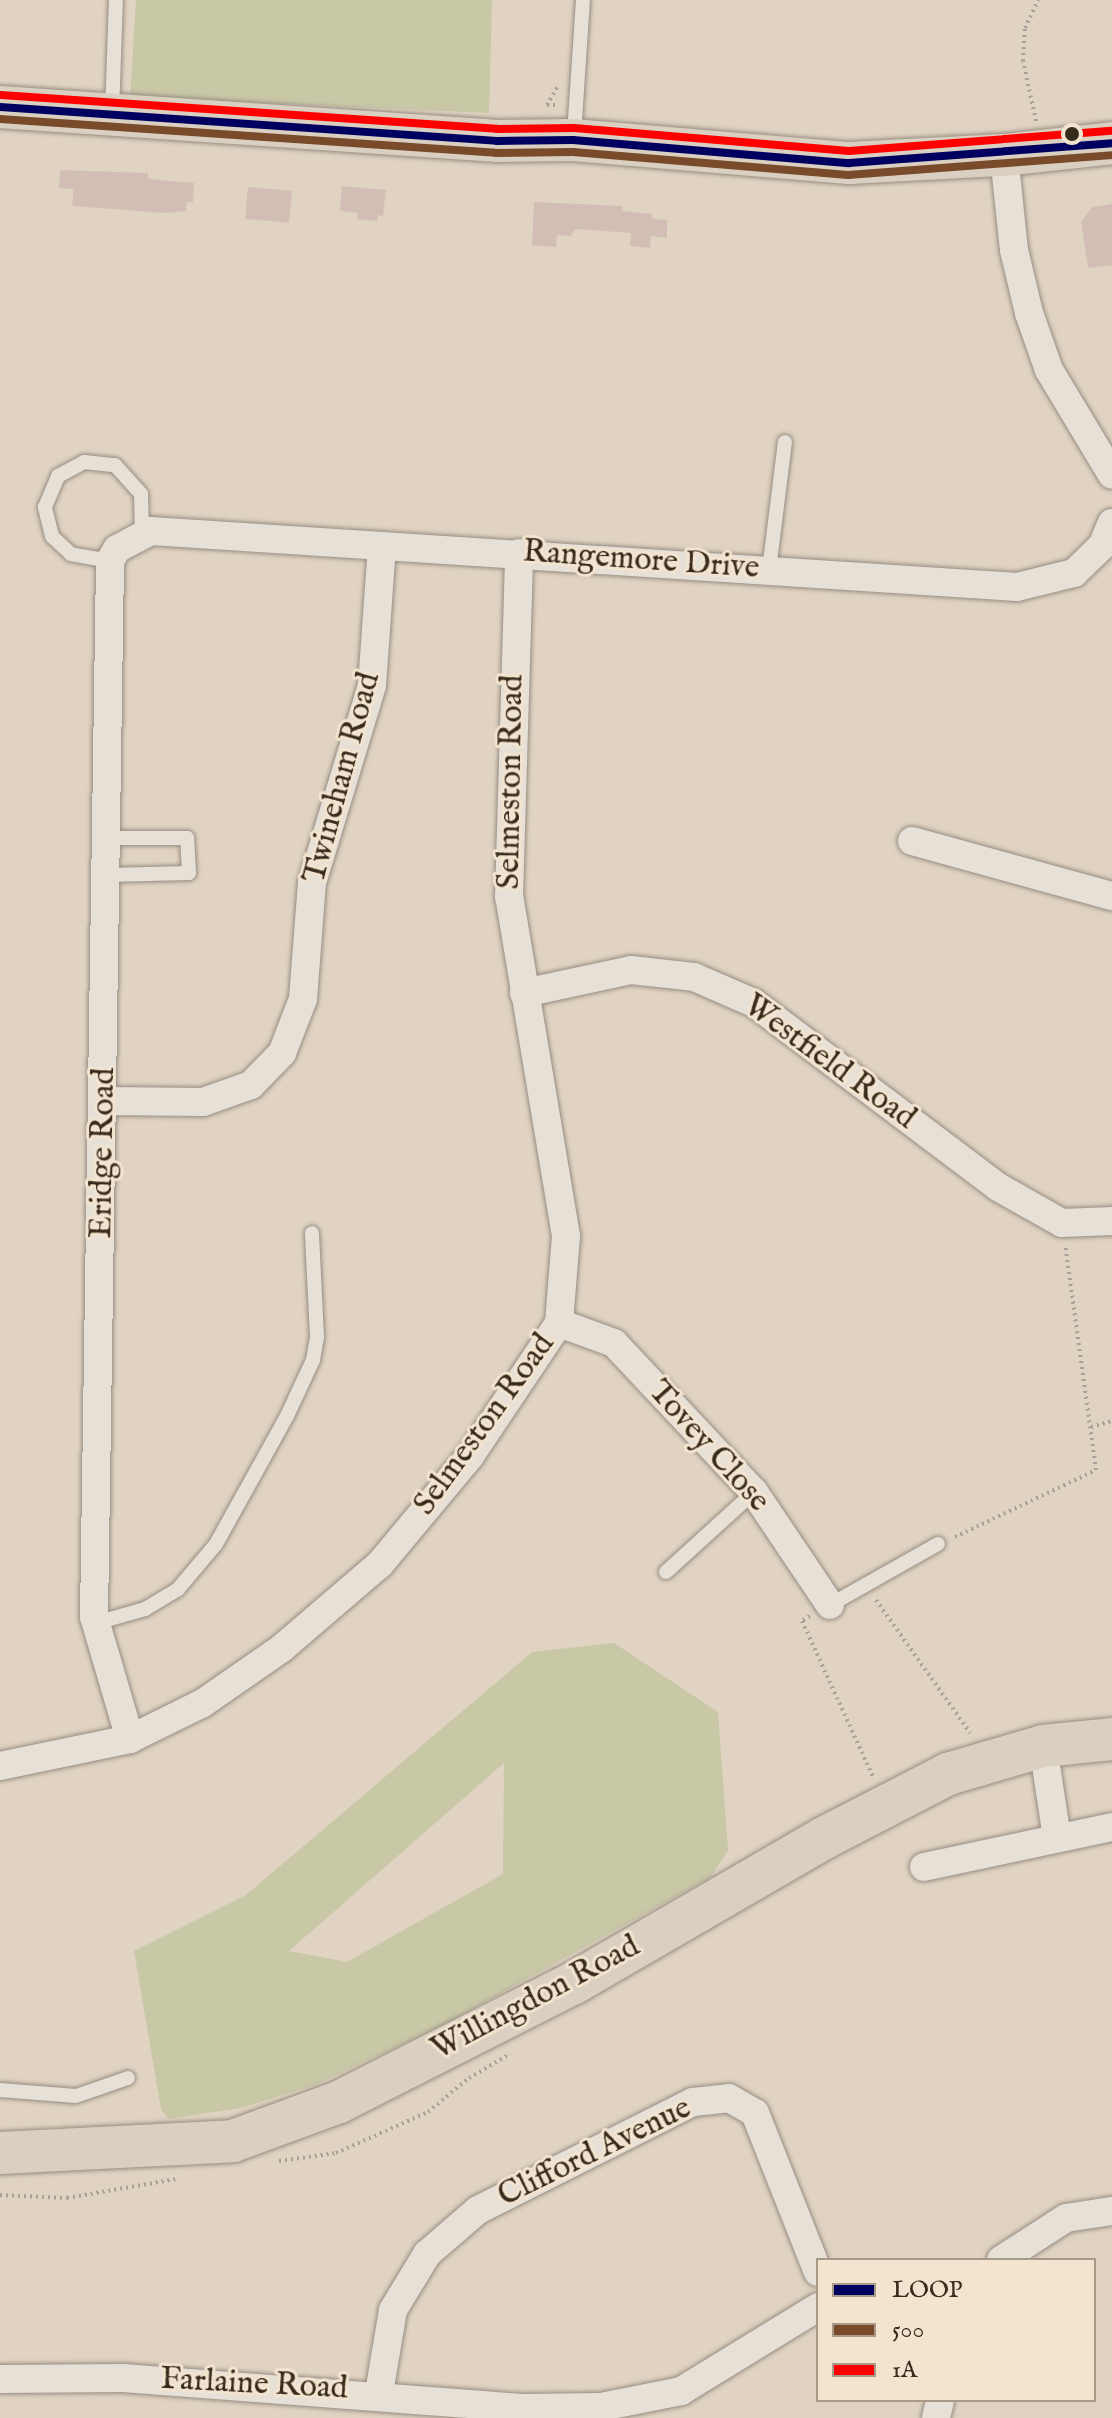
<!DOCTYPE html>
<html>
<head>
<meta charset="utf-8">
<style>
	body { margin:0 }
	#map { position:relative; width:1112px; height:2418px; overflow:hidden; background:#e0d3c2; font-family:"IM FELL English",serif }
	div>[style] { position:absolute }
	.green>* { inset:0; background:#c8c7a6 }
	.building>* { inset:0; background:#d2beb5; transform-origin:0 0 }
	.path>* { height:4px; margin-top:-2px; transform-origin:0; background:repeating-linear-gradient(90deg,#a7a199 0 2px,transparent 0 6px) }
	.roads { filter:drop-shadow(0 0 2px #968d82) drop-shadow(0 0 2px #968d82) }
	.service>* { height:14px; margin:-7px; padding:0 7px; transform-origin:7px; border-radius:7px; background:#e6e0d7 }
	.minor>* { height:28px; margin:-14px; padding:0 14px; transform-origin:14px; border-radius:14px; background:#e6e0d7 }
	.primary>* { height:42px; margin:-21px; padding:0 21px; transform-origin:21px; border-radius:21px; background:#dad0c2 }
	.bus-1>* { height:8px; margin:-4px; padding:0 4px; transform-origin:4px; border-radius:4px; background:#000060 }
	.bus-2>* { height:8px; margin:-4px; padding:0 4px; transform-origin:4px; border-radius:4px; background:#7a4b2a }
	.bus-3>* { height:8px; margin:-4px; padding:0 4px; transform-origin:4px; border-radius:4px; background:#f00 }
	.dots>* { width:22px; height:22px; translate:-50% -50%; box-sizing:border-box; border:4px solid #f3e4cf; border-radius:50% }
	span { translate:-50% -50%; white-space:nowrap; text-align:center; line-height:1.15; -webkit-text-stroke:6px #f3e4cf; paint-order:stroke }
	.street-label { font-size:32px; color:#372b1b }
	.legend { position:absolute; left:816px; top:2258px; width:280px; height:144px; box-sizing:border-box; background:#f3e4cf; border:2px solid #a89a87; margin:0; padding:10px 14px; list-style:none; font-size:24px; color:#372b1b }
	.legend li { display:flex; align-items:center; gap:16px; height:40px }
	.legend b { width:40px; border:2px solid #a89a87 }
</style>
</head>
<body>
<div id="map">
	<div class="green">
		<div style="clip-path:polygon(136px 0,492px 0,489px 113px,130px 97px)"></div>
		<div style="clip-path:polygon(evenodd,614px 1643px,718px 1712px,728px 1850px,711px 1877px,445px 2024px,317px 2084px,241px 2108px,169px 2119px,161px 2109px,134px 1951px,246px 1895px,532px 1652px,614px 1643px,504px 1763px,503px 1874px,347px 1962px,289px 1951px,504px 1763px)"></div>
	</div>
	<div class="building">
		<div style="clip-path:polygon(60px 170px,148px 173px,148px 179px,194px 183px,193px 202px,187px 202px,186px 211px,165px 213px,72px 206px,74px 189px,59px 188px)"></div>
		<div style="clip-path:polygon(342px 186px,386px 190px,383px 216px,378px 215px,377px 221px,357px 219px,358px 213px,340px 211px)"></div>
		<div style="left:248px;top:187px;width:44px;height:32px;rotate:5deg"></div>
		<div style="clip-path:polygon(534px 202px,622px 206px,622px 211px,653px 214px,652px 219px,667px 220px,667px 238px,651px 236px,650px 248px,630px 246px,631px 233px,575px 229px,571px 236px,557px 235px,556px 247px,532px 245px)"></div>
		<div style="clip-path:polygon(1112px 204px,1112px 265px,1088px 268px,1081px 222px,1092px 207px)"></div>
	</div>
	<div class="path">
		<div style="left:555px;top:105px;width:8px;rotate:180deg"></div>
		<div style="left:547px;top:105px;width:22px;rotate:-60deg"></div>
		<div style="left:1036px;top:121px;width:61px;rotate:-102.2deg"></div>
		<div style="left:1023px;top:61px;width:33px;rotate:-87deg"></div>
		<div style="left:1025px;top:28px;width:31px;rotate:-65deg"></div>
		<div style="left:1091px;top:1427px;width:22px;rotate:-16deg"></div>
		<div style="left:955px;top:1537px;width:156px;rotate:-25.4deg"></div>
		<div style="left:1096px;top:1470px;width:227px;rotate:-97.8deg"></div>
		<div style="left:876px;top:1600px;width:163px;rotate:54.7deg"></div>
		<div style="left:810px;top:1616px;width:9px;rotate:148deg"></div>
		<div style="left:802px;top:1621px;width:174px;rotate:65.5deg"></div>
		<div style="left:279px;top:2161px;width:58px;rotate:-8deg"></div>
		<div style="left:336px;top:2153px;width:101px;rotate:-24deg"></div>
		<div style="left:428px;top:2112px;width:53px;rotate:-39.7deg"></div>
		<div style="left:469px;top:2078px;width:48px;rotate:-30.3deg"></div>
		<div style="left:0;top:2195px;width:67px;rotate:2.6deg"></div>
		<div style="left:67px;top:2198px;width:111px;rotate:-9.9deg"></div>
	</div>
	<div class="roads">
		<div class="service">
			<div style="left:112px;top:113px;width:113px;rotate:-88deg"></div>
			<div style="left:574px;top:135px;width:135px;rotate:-86.2deg"></div>
			<div style="left:110px;top:561px;width:40px;rotate:-170deg"></div>
			<div style="left:71px;top:554px;width:26px;rotate:-137deg"></div>
			<div style="left:52px;top:536px;width:30px;rotate:-104deg"></div>
			<div style="left:45px;top:507px;width:34px;rotate:-67deg"></div>
			<div style="left:58px;top:476px;width:30px;rotate:-28deg"></div>
			<div style="left:84px;top:462px;width:31px;rotate:6deg"></div>
			<div style="left:115px;top:465px;width:39px;rotate:48deg"></div>
			<div style="left:141px;top:494px;width:40px;rotate:88.6deg"></div>
			<div style="left:769px;top:570px;width:129px;rotate:-82.9deg"></div>
			<div style="left:107px;top:875px;width:82px;rotate:-1.4deg"></div>
			<div style="left:189px;top:873px;width:35px;rotate:-93deg"></div>
			<div style="left:187px;top:838px;width:79px;rotate:180deg"></div>
			<div style="left:666px;top:1572px;width:119px;rotate:-42.3deg"></div>
			<div style="left:830px;top:1605px;width:124px;rotate:-29.5deg"></div>
			<div style="left:96px;top:1623px;width:51px;rotate:-15.9deg"></div>
			<div style="left:145px;top:1609px;width:39px;rotate:-31deg"></div>
			<div style="left:178px;top:1589px;width:59px;rotate:-49.8deg"></div>
			<div style="left:216px;top:1544px;width:146px;rotate:-61deg"></div>
			<div style="left:287px;top:1416px;width:62px;rotate:-65.1deg"></div>
			<div style="left:313px;top:1360px;width:23px;rotate:-80deg"></div>
			<div style="left:317px;top:1337px;width:104px;rotate:-92.8deg"></div>
			<div style="left:0;top:2090px;width:76px;rotate:4.5deg"></div>
			<div style="left:76px;top:2096px;width:55px;rotate:-19.1deg"></div>
		</div>
		<div class="minor">
			<div style="left:1004px;top:155px;width:96px;rotate:84deg"></div>
			<div style="left:1014px;top:250px;width:65px;rotate:76.6deg"></div>
			<div style="left:1029px;top:313px;width:60px;rotate:70.7deg"></div>
			<div style="left:1049px;top:370px;width:122px;rotate:59deg"></div>
			<div style="left:912px;top:841px;width:207px;rotate:15.4deg"></div>
			<div style="left:524px;top:993px;width:109px;rotate:-12.1deg"></div>
			<div style="left:631px;top:970px;width:63px;rotate:6.3deg"></div>
			<div style="left:694px;top:977px;width:65px;rotate:23.4deg"></div>
			<div style="left:754px;top:1003px;width:306px;rotate:37deg"></div>
			<div style="left:998px;top:1187px;width:73px;rotate:29.4deg"></div>
			<div style="left:1062px;top:1223px;width:50px;rotate:-2.3deg"></div>
			<div style="left:106px;top:1101px;width:97px;rotate:0.6deg"></div>
			<div style="left:203px;top:1102px;width:51px;rotate:-19.5deg"></div>
			<div style="left:251px;top:1085px;width:45px;rotate:-45.9deg"></div>
			<div style="left:282px;top:1053px;width:58px;rotate:-68.7deg"></div>
			<div style="left:303px;top:999px;width:116px;rotate:-85.6deg"></div>
			<div style="left:312px;top:883px;width:207px;rotate:-73.1deg"></div>
			<div style="left:372px;top:685px;width:139px;rotate:-85.9deg"></div>
			<div style="left:559px;top:1323px;width:59px;rotate:20deg"></div>
			<div style="left:614px;top:1343px;width:204px;rotate:46.8deg"></div>
			<div style="left:754px;top:1492px;width:136px;rotate:56.1deg"></div>
			<div style="left:130px;top:1739px;width:127px;rotate:-106.4deg"></div>
			<div style="left:94px;top:1617px;width:1056px;rotate:-89.13deg"></div>
			<div style="left:110px;top:561px;width:14px;rotate:-60deg"></div>
			<div style="left:117px;top:549px;width:38px;rotate:-28deg"></div>
			<div style="left:151px;top:531px;width:868px;rotate:3.7deg"></div>
			<div style="left:1017px;top:587px;width:59px;rotate:-13.8deg"></div>
			<div style="left:1074px;top:573px;width:39px;rotate:-44deg"></div>
			<div style="left:1102px;top:546px;width:25px;rotate:-67deg"></div>
			<div style="left:1043px;top:1746px;width:92px;rotate:81.3deg"></div>
			<div style="left:0;top:1766px;width:133px;rotate:-11.7deg"></div>
			<div style="left:130px;top:1739px;width:81px;rotate:-26.3deg"></div>
			<div style="left:203px;top:1703px;width:96px;rotate:-34.8deg"></div>
			<div style="left:282px;top:1648px;width:129px;rotate:-40.6deg"></div>
			<div style="left:380px;top:1564px;width:141px;rotate:-50.2deg"></div>
			<div style="left:470px;top:1456px;width:160px;rotate:-56.2deg"></div>
			<div style="left:559px;top:1323px;width:87px;rotate:-85.4deg"></div>
			<div style="left:566px;top:1236px;width:344px;rotate:-99.5deg"></div>
			<div style="left:509px;top:897px;width:344px;rotate:-88.3deg"></div>
			<div style="left:924px;top:1867px;width:192px;rotate:-12deg"></div>
			<div style="left:1001px;top:2260px;width:77px;rotate:-32.9deg"></div>
			<div style="left:1066px;top:2218px;width:47px;rotate:-8.7deg"></div>
			<div style="left:0;top:2379px;width:123px;rotate:-0.5deg"></div>
			<div style="left:123px;top:2378px;width:403px;rotate:4.3deg"></div>
			<div style="left:525px;top:2408px;width:76px;rotate:-0.8deg"></div>
			<div style="left:601px;top:2407px;width:82px;rotate:-11.3deg"></div>
			<div style="left:681px;top:2391px;width:161px;rotate:-31.5deg"></div>
			<div style="left:379px;top:2393px;width:84px;rotate:-80.4deg"></div>
			<div style="left:393px;top:2310px;width:66px;rotate:-58.7deg"></div>
			<div style="left:427px;top:2254px;width:67px;rotate:-40.8deg"></div>
			<div style="left:478px;top:2210px;width:241px;rotate:-26.7deg"></div>
			<div style="left:693px;top:2102px;width:36px;rotate:-6deg"></div>
			<div style="left:729px;top:2098px;width:30px;rotate:30deg"></div>
			<div style="left:755px;top:2113px;width:171px;rotate:68.4deg"></div>
			<div style="left:936px;top:2418px;width:18px;rotate:-77deg"></div>
		</div>
		<div class="primary">
			<div style="left:0;top:107px;width:498px;rotate:3.9deg"></div>
			<div style="left:497px;top:141px;width:76px;rotate:-0.8deg"></div>
			<div style="left:573px;top:140px;width:277px;rotate:4.8deg"></div>
			<div style="left:849px;top:163px;width:155px;rotate:-3deg"></div>
			<div style="left:1004px;top:155px;width:109px;rotate:-6.3deg"></div>
			<div style="left:0;top:2153px;width:233px;rotate:-2.9deg"></div>
			<div style="left:233px;top:2141px;width:113px;rotate:-20.2deg"></div>
			<div style="left:339px;top:2102px;width:263px;rotate:-26.9deg"></div>
			<div style="left:574px;top:1983px;width:289px;rotate:-30.1deg"></div>
			<div style="left:824px;top:1838px;width:140px;rotate:-27.3deg"></div>
			<div style="left:948px;top:1774px;width:99px;rotate:-16.4deg"></div>
			<div style="left:1043px;top:1746px;width:69px;rotate:-5.8deg"></div>
		</div>
	</div>
	<div class="bus-1">
		<div style="left:0;top:107px;width:498px;rotate:3.9deg"></div>
		<div style="left:497px;top:141px;width:76px;rotate:-0.8deg"></div>
		<div style="left:573px;top:140px;width:277px;rotate:4.8deg"></div>
		<div style="left:849px;top:163px;width:264px;rotate:-4.3deg"></div>
	</div>
	<div class="bus-2">
		<div style="left:0;top:119px;width:497px;rotate:3.9deg"></div>
		<div style="left:496px;top:153px;width:77px;rotate:-0.7deg"></div>
		<div style="left:573px;top:152px;width:276px;rotate:4.8deg"></div>
		<div style="left:848px;top:175px;width:265px;rotate:-4.3deg"></div>
	</div>
	<div class="bus-3">
		<div style="left:1px;top:95px;width:497px;rotate:3.9deg"></div>
		<div style="left:497px;top:129px;width:77px;rotate:-0.7deg"></div>
		<div style="left:574px;top:128px;width:276px;rotate:4.8deg"></div>
		<div style="left:849px;top:151px;width:263px;rotate:-4.4deg"></div>
	</div>
	<div class="dots">
		<div style="left:1072px;top:134px;background:#372b1b"></div>
	</div>
	<div class="street-label">
		<span style="left:641px;top:561px;rotate:4deg">Rangemore Drive</span>
		<span style="left:343px;top:778px;rotate:-75deg">Twineham Road</span>
		<span style="left:512px;top:782px;rotate:-89deg">Selmeston Road</span>
		<span style="left:829px;top:1063px;rotate:36deg">Westfield Road</span>
		<span style="left:104px;top:1153px;rotate:-89deg">Eridge Road</span>
		<span style="left:485px;top:1425px;rotate:-54deg">Selmeston Road</span>
		<span style="left:708px;top:1447px;rotate:48deg">Tovey Close</span>
		<span style="left:536px;top:1999px;rotate:-28deg">Willingdon Road</span>
		<span style="left:595px;top:2153px;rotate:-26deg">Clifford Avenue</span>
		<span style="left:254px;top:2385px;rotate:3deg">Farlaine Road</span>
	</div>
	<ul class="legend">
	<li><b style="height:10px;background:#000060"></b>LOOP</li>
	<li><b style="height:10px;background:#7a4b2a"></b>500</li>
	<li><b style="height:10px;background:#f00"></b>1A</li>
	</ul>
</div>
</body>
</html>
